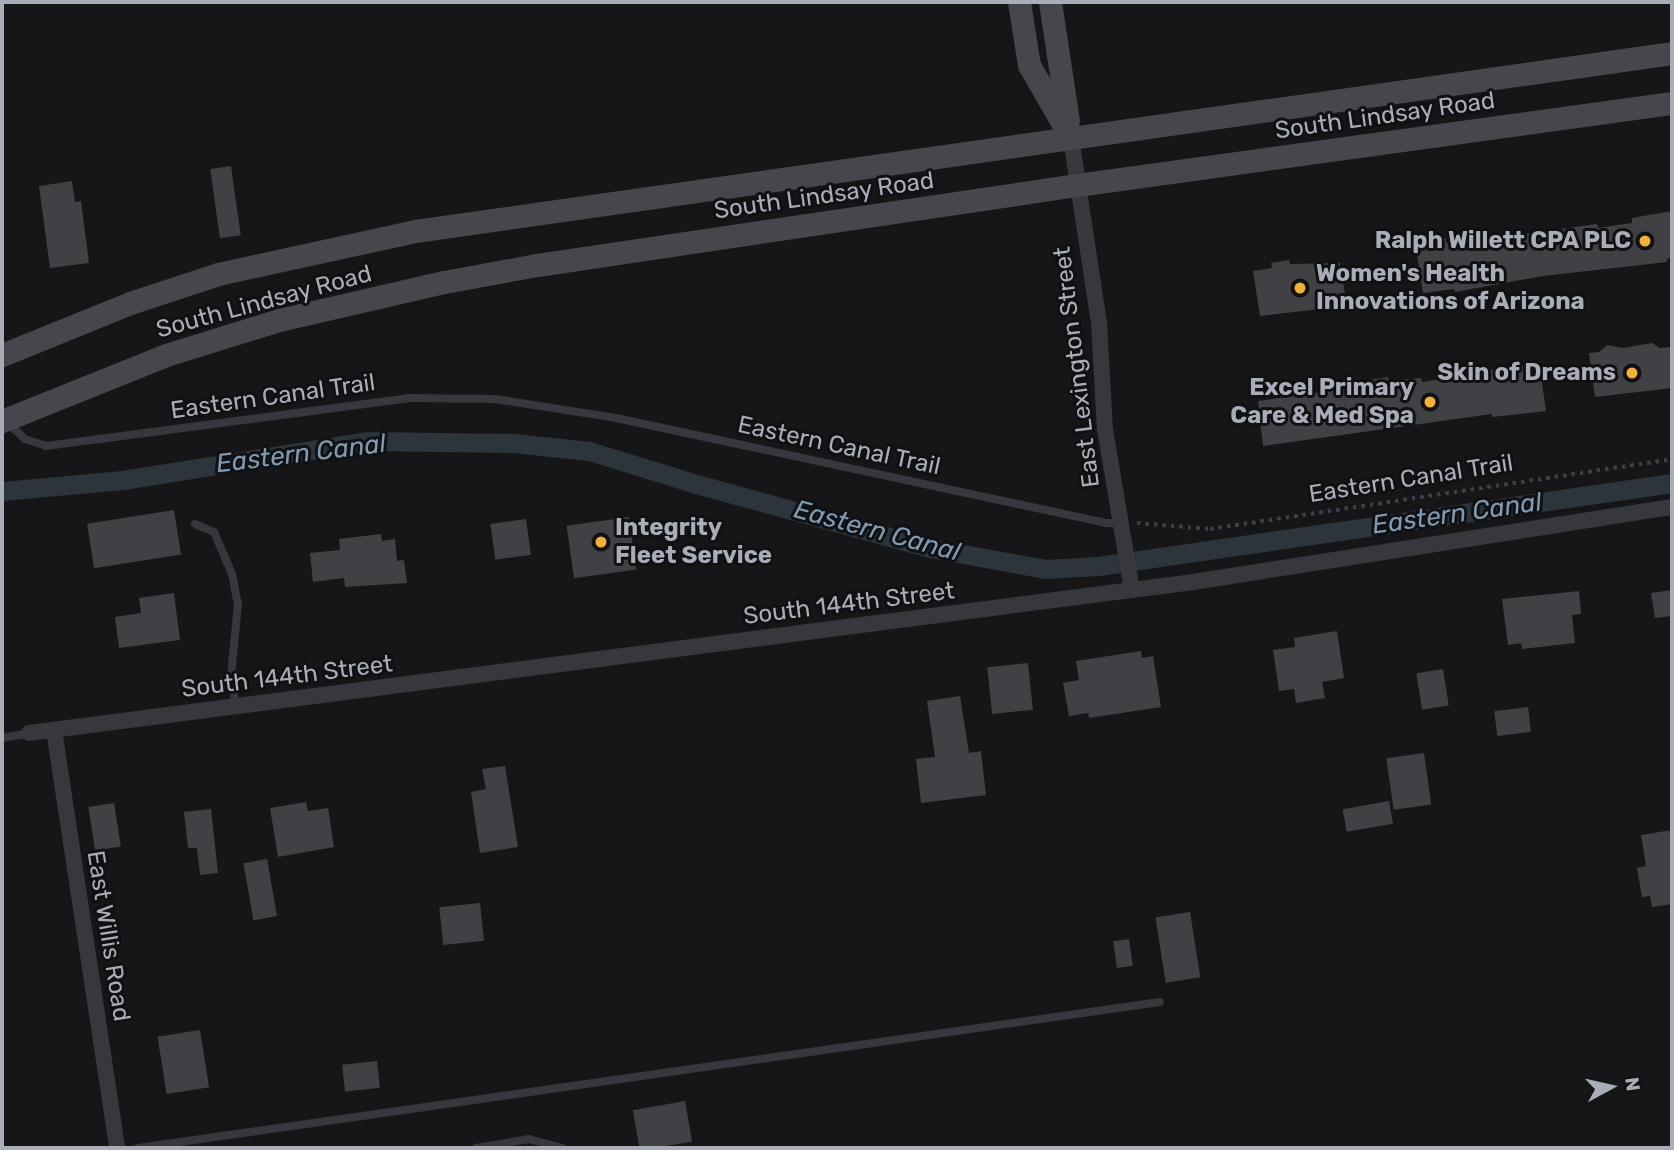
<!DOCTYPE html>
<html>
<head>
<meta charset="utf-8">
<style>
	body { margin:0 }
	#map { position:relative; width:1674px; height:1150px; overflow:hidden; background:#161618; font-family:Rubik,sans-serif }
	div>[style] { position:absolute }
	.canal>* { height:19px; margin:-9.5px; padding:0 9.5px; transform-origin:9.5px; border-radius:9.5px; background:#2c353c }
	.building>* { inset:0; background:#404145; transform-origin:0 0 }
	.path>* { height:3.5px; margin-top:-1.75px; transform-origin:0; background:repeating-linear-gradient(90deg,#3d3f44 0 3.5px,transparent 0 8.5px) }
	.lane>* { height:8px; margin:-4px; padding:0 4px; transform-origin:4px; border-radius:4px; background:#37383d }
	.street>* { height:16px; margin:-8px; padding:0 8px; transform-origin:8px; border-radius:8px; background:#37383d }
	.secondary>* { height:23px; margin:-11.5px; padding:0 11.5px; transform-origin:11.5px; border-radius:11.5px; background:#45474d }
	.dots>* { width:19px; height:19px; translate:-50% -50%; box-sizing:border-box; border:4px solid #111113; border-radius:50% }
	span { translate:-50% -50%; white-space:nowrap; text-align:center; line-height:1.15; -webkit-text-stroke:6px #111113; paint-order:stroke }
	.street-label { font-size:24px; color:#a8adb8 }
	.poi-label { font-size:24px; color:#a8adb8; font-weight:700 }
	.right { translate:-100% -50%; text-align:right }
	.left { translate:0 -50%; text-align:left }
	.water-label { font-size:26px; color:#7f9bb3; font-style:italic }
	.frame { position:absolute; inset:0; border:4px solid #a8adb8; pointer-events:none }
	.north { position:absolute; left:1576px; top:1052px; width:70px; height:70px; -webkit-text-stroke:5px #111113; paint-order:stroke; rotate:82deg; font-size:19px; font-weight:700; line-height:28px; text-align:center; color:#a8adb8 }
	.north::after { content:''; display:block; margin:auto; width:24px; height:32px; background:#a8adb8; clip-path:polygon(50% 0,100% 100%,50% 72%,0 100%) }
</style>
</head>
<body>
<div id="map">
	<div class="canal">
		<div style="left:2px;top:491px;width:121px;rotate:-5.2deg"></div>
		<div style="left:122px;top:480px;width:250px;rotate:-9deg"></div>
		<div style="left:369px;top:441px;width:145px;rotate:0.8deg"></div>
		<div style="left:514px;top:443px;width:75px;rotate:6.1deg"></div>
		<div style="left:589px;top:451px;width:112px;rotate:17.1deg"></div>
		<div style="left:696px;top:484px;width:243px;rotate:15.3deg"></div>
		<div style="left:930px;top:548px;width:117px;rotate:10.3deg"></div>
		<div style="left:1045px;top:569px;width:53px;rotate:-3.2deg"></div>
		<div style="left:1098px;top:566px;width:580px;rotate:-8.23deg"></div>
	</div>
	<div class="building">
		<div style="left:231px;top:166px;width:70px;height:21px;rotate:82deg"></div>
		<div style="clip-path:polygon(72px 181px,75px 202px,81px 201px,89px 263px,50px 268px,39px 186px)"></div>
		<div style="clip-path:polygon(1672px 211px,1672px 258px,1667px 259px,1667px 262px,1543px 276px,1455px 292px,1454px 289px,1423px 293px,1416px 248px,1429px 246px,1428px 240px,1446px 238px,1446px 243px,1494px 235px,1495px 238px,1597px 224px,1598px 228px,1632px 223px,1632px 218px)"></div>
		<div style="clip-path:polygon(1289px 260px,1290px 264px,1340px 263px,1347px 306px,1260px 316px,1253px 271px,1272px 268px,1271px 263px)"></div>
		<div style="clip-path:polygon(1652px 343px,1660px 348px,1671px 347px,1672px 388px,1595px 397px,1589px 353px,1599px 352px,1607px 345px,1623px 348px)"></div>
		<div style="clip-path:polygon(1528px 364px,1529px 369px,1540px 368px,1546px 411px,1492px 417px,1492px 414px,1263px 446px,1258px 401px,1371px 385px,1370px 380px,1388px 377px,1389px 381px,1421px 378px,1422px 382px,1457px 377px,1468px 374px,1467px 369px,1489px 365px,1489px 370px)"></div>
		<div style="left:174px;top:510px;width:45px;height:88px;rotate:81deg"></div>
		<div style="left:629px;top:517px;width:53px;height:63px;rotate:82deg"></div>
		<div style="left:526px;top:519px;width:36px;height:36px;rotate:82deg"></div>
		<div style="clip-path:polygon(381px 534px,382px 541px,395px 539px,397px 561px,404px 560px,407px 583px,345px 587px,344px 578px,313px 582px,310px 553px,340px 550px,339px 539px)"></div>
		<div style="clip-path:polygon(1672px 590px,1672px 616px,1655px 618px,1651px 593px)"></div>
		<div style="clip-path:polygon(1579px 591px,1581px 614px,1572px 615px,1575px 643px,1522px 649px,1521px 643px,1508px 645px,1502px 599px)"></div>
		<div style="clip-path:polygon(174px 593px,180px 640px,119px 648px,115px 617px,141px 613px,139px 598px)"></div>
		<div style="clip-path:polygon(1337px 631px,1344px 678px,1322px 682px,1325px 698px,1296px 703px,1294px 689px,1279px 691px,1273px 650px,1295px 647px,1294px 638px)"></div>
		<div style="clip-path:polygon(1141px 651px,1142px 658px,1153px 656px,1161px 707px,1089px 718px,1088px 713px,1069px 716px,1063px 683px,1079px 680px,1076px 661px)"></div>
		<div style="left:1028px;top:663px;width:47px;height:41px;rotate:84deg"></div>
		<div style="left:1443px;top:669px;width:37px;height:27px;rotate:81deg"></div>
		<div style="clip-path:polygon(960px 696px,969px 753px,981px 751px,986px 795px,921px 803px,916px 759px,935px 757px,927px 701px)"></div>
		<div style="left:1528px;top:707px;width:25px;height:34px;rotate:83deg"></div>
		<div style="left:1424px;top:753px;width:52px;height:38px;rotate:82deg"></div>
		<div style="clip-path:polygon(505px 766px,518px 847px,480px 853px,471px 792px,486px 789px,482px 769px)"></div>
		<div style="left:1389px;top:801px;width:23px;height:47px;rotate:80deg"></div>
		<div style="clip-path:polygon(306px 802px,308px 811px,328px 808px,334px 847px,278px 857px,270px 808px)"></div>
		<div style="left:114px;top:803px;width:44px;height:26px;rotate:81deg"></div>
		<div style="clip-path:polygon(211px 809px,218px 873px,200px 875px,197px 848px,188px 848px,184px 812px)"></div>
		<div style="clip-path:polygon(1672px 830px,1672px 904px,1652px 907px,1650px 896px,1642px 897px,1637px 868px,1646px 866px,1641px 835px)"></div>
		<div style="left:267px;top:859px;width:58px;height:24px;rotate:80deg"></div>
		<div style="left:480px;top:903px;width:38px;height:41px;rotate:84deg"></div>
		<div style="left:1190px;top:912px;width:66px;height:35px;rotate:81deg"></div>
		<div style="left:1129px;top:939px;width:27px;height:16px;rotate:82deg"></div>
		<div style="left:200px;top:1030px;width:58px;height:43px;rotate:81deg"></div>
		<div style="left:377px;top:1061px;width:27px;height:35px;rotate:84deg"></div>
		<div style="left:685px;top:1101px;width:41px;height:53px;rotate:80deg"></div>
	</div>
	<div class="path">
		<div style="left:1137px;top:523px;width:73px;rotate:4.7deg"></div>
		<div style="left:1210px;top:529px;width:467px;rotate:-8.6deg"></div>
	</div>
	<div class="lane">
		<div style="left:10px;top:418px;width:12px;rotate:70deg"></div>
		<div style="left:14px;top:429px;width:15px;rotate:42deg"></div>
		<div style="left:25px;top:439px;width:22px;rotate:18deg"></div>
		<div style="left:46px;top:446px;width:366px;rotate:-7.5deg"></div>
		<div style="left:409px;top:398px;width:86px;rotate:0.7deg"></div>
		<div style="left:495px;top:399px;width:122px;rotate:8.9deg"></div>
		<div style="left:616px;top:418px;width:501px;rotate:12.09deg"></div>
		<div style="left:1106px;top:523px;width:14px"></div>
		<div style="left:195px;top:524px;width:21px;rotate:23deg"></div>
		<div style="left:214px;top:532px;width:46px;rotate:66.8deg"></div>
		<div style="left:232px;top:574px;width:31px;rotate:79deg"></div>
		<div style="left:238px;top:604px;width:72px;rotate:95.6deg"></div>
		<div style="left:231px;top:676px;width:31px;rotate:81deg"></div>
		<div style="left:2px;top:738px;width:27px;rotate:-10deg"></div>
		<div style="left:138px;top:1148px;width:1032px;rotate:-8.13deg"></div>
		<div style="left:476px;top:1148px;width:54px;rotate:-9.6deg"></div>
		<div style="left:529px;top:1139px;width:34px;rotate:15deg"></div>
	</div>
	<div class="street">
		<div style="left:1071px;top:138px;width:187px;rotate:81.4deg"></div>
		<div style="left:1099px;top:323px;width:106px;rotate:86.8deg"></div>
		<div style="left:1105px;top:429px;width:163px;rotate:80.5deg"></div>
		<div style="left:54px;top:730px;width:423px;rotate:81.4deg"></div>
		<div style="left:29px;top:733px;width:1174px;rotate:-7.39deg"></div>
		<div style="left:1193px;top:582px;width:485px;rotate:-8.9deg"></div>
	</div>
	<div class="secondary">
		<div style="left:1019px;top:2px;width:64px;rotate:81deg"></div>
		<div style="left:1029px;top:65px;width:84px;rotate:60.1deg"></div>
		<div style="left:1050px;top:2px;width:120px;rotate:81.4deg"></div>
		<div style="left:2px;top:355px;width:138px;rotate:-22.1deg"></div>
		<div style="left:130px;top:303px;width:93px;rotate:-18.2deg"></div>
		<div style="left:218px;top:274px;width:202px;rotate:-12.3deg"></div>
		<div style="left:415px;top:231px;width:1270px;rotate:-8.06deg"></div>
		<div style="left:2px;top:421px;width:177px;rotate:-21.9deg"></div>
		<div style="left:166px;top:355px;width:118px;rotate:-17.2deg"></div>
		<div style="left:279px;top:320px;width:169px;rotate:-13deg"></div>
		<div style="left:444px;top:282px;width:95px;rotate:-10.4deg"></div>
		<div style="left:537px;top:265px;width:546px;rotate:-8.43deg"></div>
		<div style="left:1077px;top:185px;width:601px;rotate:-7.85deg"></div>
	</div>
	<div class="dots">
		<div style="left:1645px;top:241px;background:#f2b134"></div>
		<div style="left:1300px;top:288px;background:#f2b134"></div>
		<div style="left:1632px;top:373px;background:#f2b134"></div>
		<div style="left:1430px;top:402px;background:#f2b134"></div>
		<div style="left:601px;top:542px;background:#f2b134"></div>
	</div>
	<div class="street-label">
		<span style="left:1385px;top:116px;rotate:-8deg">South Lindsay Road</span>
		<span style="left:824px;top:196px;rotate:-8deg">South Lindsay Road</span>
		<span style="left:264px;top:302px;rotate:-15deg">South Lindsay Road</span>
		<span style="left:1077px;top:367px;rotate:-97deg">East Lexington Street</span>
		<span style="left:273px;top:397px;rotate:-8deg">Eastern Canal Trail</span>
		<span style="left:839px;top:446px;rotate:12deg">Eastern Canal Trail</span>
		<span style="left:1411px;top:479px;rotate:-9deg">Eastern Canal Trail</span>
		<span style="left:849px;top:604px;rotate:-7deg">South 144th Street</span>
		<span style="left:287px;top:677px;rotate:-7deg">South 144th Street</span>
		<span style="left:108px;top:936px;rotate:81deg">East Willis Road</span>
	</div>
	<div class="poi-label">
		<span class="right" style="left:1631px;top:241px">Ralph Willett CPA PLC</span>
		<span class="left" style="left:1316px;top:288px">Women's Health<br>Innovations of Arizona</span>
		<span class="right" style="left:1616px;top:373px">Skin of Dreams</span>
		<span class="right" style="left:1414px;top:402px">Excel Primary<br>Care &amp; Med Spa</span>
		<span class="left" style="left:615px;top:542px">Integrity<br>Fleet Service</span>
	</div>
	<div class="water-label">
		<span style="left:301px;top:454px;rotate:-7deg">Eastern Canal</span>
		<span style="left:1457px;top:514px;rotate:-8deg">Eastern Canal</span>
		<span style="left:877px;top:531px;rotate:15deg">Eastern Canal</span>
	</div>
	<div class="frame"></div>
	<div class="north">N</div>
</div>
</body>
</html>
